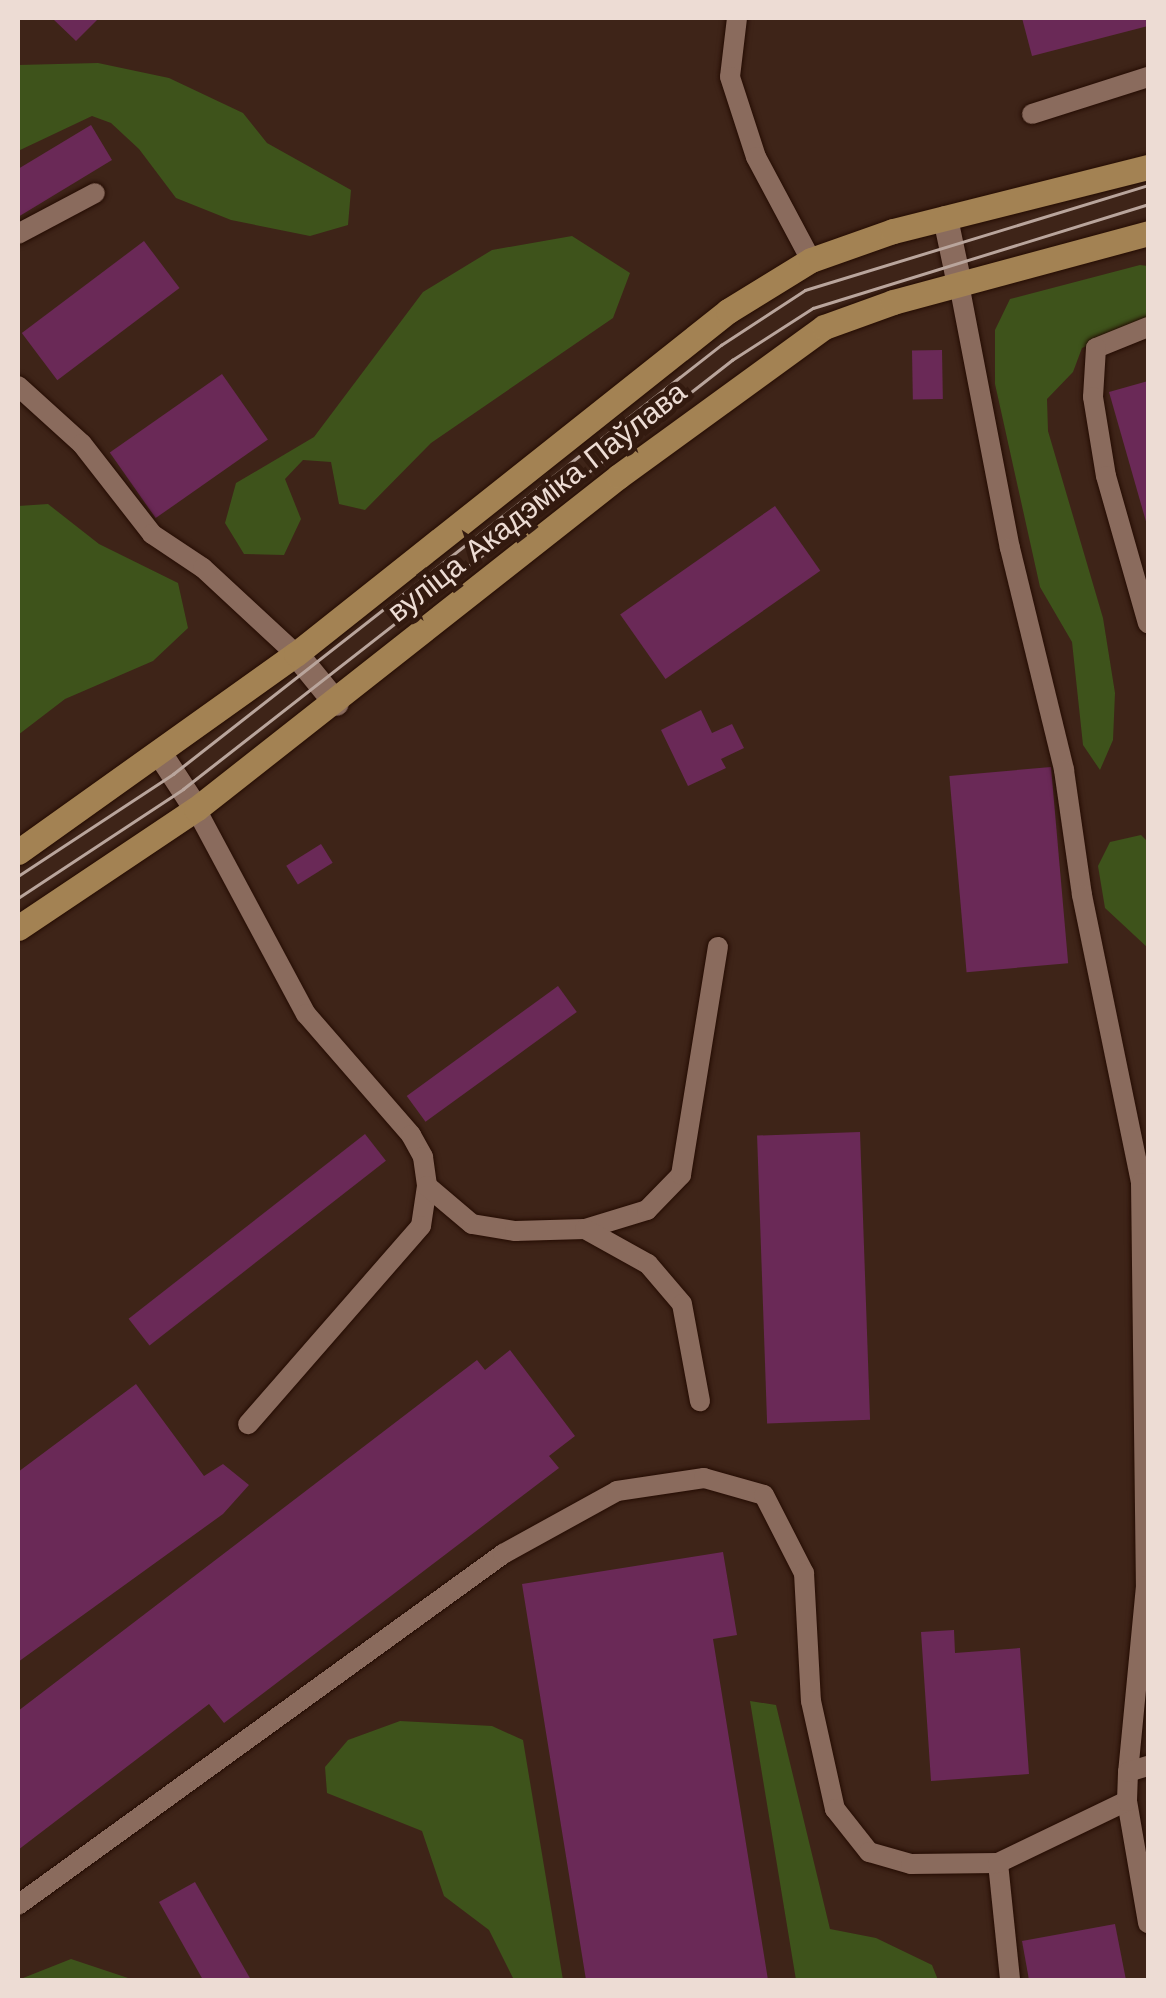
<!DOCTYPE html>
<html>
<head>
<meta charset="utf-8">
<style>
	body { margin:0 }
	#map { position:relative; width:1166px; height:1998px; overflow:hidden; background:#3e2418; font-family:"Work Sans",sans-serif }
	div>[style] { position:absolute }
	.green>* { inset:0; background:#3e531b }
	.building>* { inset:0; background:#6a2957; transform-origin:0 0 }
	.roads { filter:drop-shadow(0 0 2px #240c03) drop-shadow(0 0 2px #240c03) }
	.service>* { height:20px; margin:-10px; padding:0 10px; transform-origin:10px; border-radius:10px; background:#8a6b5d }
	.minor>* { height:25px; margin:-12.5px; padding:0 12.5px; transform-origin:12.5px; border-radius:12.5px; background:#8a6b5d }
	.secondary>* { height:25px; margin:-12.5px; padding:0 12.5px; transform-origin:12.5px; border-radius:12.5px; background:#a38253 }
	.tram>* { height:2.5px; margin:-1.25px; padding:0 1.25px; transform-origin:1.25px; border-radius:1.25px; background:#b9a59c }
	span { translate:-50% -50%; white-space:nowrap; text-align:center; line-height:1.15; -webkit-text-stroke:10px #331a0f; paint-order:stroke }
	.street-label { font-size:30px; color:#eddcd4 }
	.frame { position:absolute; inset:0; border:20px solid #eddcd4; pointer-events:none }
</style>
</head>
<body>
<div id="map">
	<div class="green">
		<div style="clip-path:polygon(98px 63px,169px 78px,243px 113px,267px 143px,351px 190px,348px 225px,310px 236px,231px 220px,176px 198px,139px 149px,111px 123px,92px 116px,18px 151px,18px 65px)"></div>
		<div style="clip-path:polygon(572px 236px,630px 273px,613px 318px,431px 443px,365px 510px,339px 504px,331px 462px,303px 460px,285px 479px,301px 519px,284px 555px,244px 554px,225px 523px,236px 483px,314px 437px,423px 292px,492px 250px)"></div>
		<div style="clip-path:polygon(1140px 265px,1148px 266px,1148px 319px,1082px 348px,1073px 372px,1047px 399px,1048px 431px,1103px 618px,1115px 693px,1113px 740px,1100px 770px,1083px 745px,1072px 642px,1040px 587px,995px 384px,995px 330px,1010px 299px)"></div>
		<div style="clip-path:polygon(48px 504px,99px 544px,178px 583px,188px 628px,153px 661px,65px 699px,18px 735px,18px 506px)"></div>
		<div style="clip-path:polygon(1141px 835px,1148px 842px,1148px 948px,1105px 908px,1098px 866px,1110px 842px)"></div>
		<div style="clip-path:polygon(750px 1701px,776px 1705px,830px 1929px,876px 1938px,932px 1965px,938px 1980px,796px 1980px)"></div>
		<div style="clip-path:polygon(400px 1721px,492px 1726px,523px 1740px,563px 1980px,514px 1980px,489px 1930px,444px 1896px,422px 1831px,327px 1793px,325px 1767px,348px 1740px)"></div>
		<div style="clip-path:polygon(71px 1959px,131px 1979px,132px 1980px,18px 1980px)"></div>
	</div>
	<div class="building">
		<div style="clip-path:polygon(52px 18px,99px 18px,76px 41px)"></div>
		<div style="clip-path:polygon(1022px 18px,1148px 18px,1148px 26px,1032px 56px)"></div>
		<div style="clip-path:polygon(91px 125px,112px 160px,18px 217px,18px 169px)"></div>
		<div style="left:144px;top:241px;width:59px;height:153px;rotate:53deg"></div>
		<div style="left:942px;top:350px;width:49px;height:30px;rotate:89deg"></div>
		<div style="left:222px;top:374px;width:80px;height:137px;rotate:55deg"></div>
		<div style="clip-path:polygon(1148px 381px,1148px 525px,1147px 525px,1109px 392px)"></div>
		<div style="left:775px;top:506px;width:79px;height:189px;rotate:55deg"></div>
		<div style="clip-path:polygon(701px 710px,712px 733px,732px 724px,744px 748px,721px 759px,726px 768px,688px 786px,661px 730px)"></div>
		<div style="left:1051px;top:767px;width:197px;height:102px;rotate:85deg"></div>
		<div style="left:321px;top:844px;width:22px;height:41px;rotate:58deg"></div>
		<div style="left:558px;top:986px;width:32px;height:187px;rotate:54deg"></div>
		<div style="left:860px;top:1132px;width:288px;height:103px;rotate:88deg"></div>
		<div style="left:365px;top:1134px;width:34px;height:300px;rotate:52deg"></div>
		<div style="clip-path:polygon(510px 1350px,575px 1436px,549px 1456px,559px 1468px,224px 1723px,209px 1704px,18px 1850px,18px 1711px,477px 1360px,485px 1370px)"></div>
		<div style="clip-path:polygon(136px 1384px,204px 1476px,223px 1464px,249px 1485px,223px 1514px,18px 1662px,18px 1472px)"></div>
		<div style="clip-path:polygon(723px 1552px,737px 1635px,713px 1639px,768px 1980px,586px 1980px,522px 1584px)"></div>
		<div style="clip-path:polygon(954px 1630px,955px 1653px,1020px 1648px,1029px 1774px,931px 1781px,921px 1632px)"></div>
		<div style="clip-path:polygon(195px 1882px,251px 1980px,203px 1980px,159px 1902px)"></div>
		<div style="clip-path:polygon(1115px 1924px,1126px 1980px,1029px 1980px,1022px 1941px)"></div>
	</div>
	<div class="roads">
		<div class="service">
			<div style="left:737px;top:18px;width:59px;rotate:96.8deg"></div>
			<div style="left:730px;top:77px;width:84px;rotate:72deg"></div>
			<div style="left:756px;top:157px;width:117px;rotate:61.9deg"></div>
			<div style="left:1032px;top:114px;width:122px;rotate:-17.7deg"></div>
			<div style="left:18px;top:234px;width:87px;rotate:-28deg"></div>
			<div style="left:959px;top:284px;width:269px;rotate:79.1deg"></div>
			<div style="left:1010px;top:548px;width:228px;rotate:76.3deg"></div>
			<div style="left:1064px;top:770px;width:126px;rotate:81.8deg"></div>
			<div style="left:1082px;top:895px;width:294px;rotate:78.4deg"></div>
			<div style="left:1141px;top:1183px;width:403px;rotate:89.3deg"></div>
			<div style="left:1146px;top:1586px;width:187px;rotate:95.5deg"></div>
			<div style="left:1148px;top:327px;width:56px;rotate:158deg"></div>
			<div style="left:1096px;top:348px;width:49px;rotate:93.5deg"></div>
			<div style="left:1093px;top:397px;width:80px;rotate:80.7deg"></div>
			<div style="left:1106px;top:476px;width:153px;rotate:74.1deg"></div>
			<div style="left:18px;top:386px;width:86px;rotate:42.2deg"></div>
			<div style="left:82px;top:444px;width:114px;rotate:52.1deg"></div>
			<div style="left:152px;top:534px;width:61px;rotate:33.7deg"></div>
			<div style="left:203px;top:568px;width:127px;rotate:42.8deg"></div>
			<div style="left:196px;top:809px;width:233px;rotate:61.8deg"></div>
			<div style="left:306px;top:1014px;width:160px;rotate:49deg"></div>
			<div style="left:411px;top:1135px;width:25px;rotate:61deg"></div>
			<div style="left:423px;top:1157px;width:29px;rotate:82deg"></div>
			<div style="left:427px;top:1186px;width:40px;rotate:98.5deg"></div>
			<div style="left:421px;top:1226px;width:263px;rotate:131.1deg"></div>
			<div style="left:427px;top:1186px;width:59px;rotate:40.2deg"></div>
			<div style="left:472px;top:1224px;width:44px;rotate:9.2deg"></div>
			<div style="left:515px;top:1231px;width:70px;rotate:-1.6deg"></div>
			<div style="left:585px;top:1229px;width:65px;rotate:-17deg"></div>
			<div style="left:647px;top:1210px;width:49px;rotate:-45.8deg"></div>
			<div style="left:681px;top:1175px;width:231px;rotate:-80.8deg"></div>
			<div style="left:585px;top:1229px;width:72px;rotate:29.1deg"></div>
			<div style="left:648px;top:1264px;width:52px;rotate:49.6deg"></div>
			<div style="left:682px;top:1304px;width:99px;rotate:79.5deg"></div>
			<div style="left:1127px;top:1801px;width:124px;rotate:80.2deg"></div>
			<div style="left:998px;top:1863px;width:118px;rotate:84.1deg"></div>
			<div style="left:18px;top:1905px;width:599px;rotate:-35.89deg"></div>
			<div style="left:503px;top:1554px;width:130px;rotate:-28.9deg"></div>
			<div style="left:617px;top:1491px;width:88px;rotate:-8.5deg"></div>
			<div style="left:704px;top:1478px;width:62px;rotate:15.8deg"></div>
			<div style="left:764px;top:1495px;width:88px;rotate:62.9deg"></div>
			<div style="left:804px;top:1573px;width:128px;rotate:86.9deg"></div>
			<div style="left:811px;top:1701px;width:111px;rotate:77.5deg"></div>
			<div style="left:835px;top:1809px;width:55px;rotate:51.7deg"></div>
			<div style="left:869px;top:1852px;width:44px;rotate:15.9deg"></div>
			<div style="left:911px;top:1864px;width:87px;rotate:-0.7deg"></div>
			<div style="left:998px;top:1863px;width:143px;rotate:-25.7deg"></div>
			<div style="left:1127px;top:1801px;width:29px;rotate:-88deg"></div>
			<div style="left:1128px;top:1772px;width:21px;rotate:-17deg"></div>
		</div>
		<div class="minor">
			<div style="left:945px;top:218px;width:67px;rotate:78deg"></div>
			<div style="left:296px;top:654px;width:63px;rotate:50.8deg"></div>
			<div style="left:160px;top:754px;width:66px;rotate:56.8deg"></div>
		</div>
		<div class="secondary">
			<div style="left:18px;top:852px;width:341px;rotate:-35.5deg"></div>
			<div style="left:296px;top:654px;width:552px;rotate:-38.45deg"></div>
			<div style="left:728px;top:311px;width:97px;rotate:-31.6deg"></div>
			<div style="left:811px;top:260px;width:87px;rotate:-19.5deg"></div>
			<div style="left:893px;top:231px;width:263px;rotate:-14.1deg"></div>
			<div style="left:18px;top:928px;width:214px;rotate:-33.8deg"></div>
			<div style="left:196px;top:809px;width:538px;rotate:-38.21deg"></div>
			<div style="left:619px;top:476px;width:253px;rotate:-36deg"></div>
			<div style="left:824px;top:327px;width:73px;rotate:-19.9deg"></div>
			<div style="left:893px;top:302px;width:264px;rotate:-15.1deg"></div>
		</div>
	</div>
	<div class="tram">
		<div style="left:18px;top:876px;width:186px;rotate:-33.3deg"></div>
		<div style="left:173px;top:774px;width:696px;rotate:-38.06deg"></div>
		<div style="left:721px;top:345px;width:100px;rotate:-33.2deg"></div>
		<div style="left:805px;top:290px;width:359px;rotate:-17deg"></div>
		<div style="left:18px;top:898px;width:198px;rotate:-33.4deg"></div>
		<div style="left:183px;top:789px;width:697px;rotate:-38deg"></div>
		<div style="left:732px;top:360px;width:96px;rotate:-32.7deg"></div>
		<div style="left:813px;top:308px;width:351px;rotate:-17.2deg"></div>
	</div>
	<div class="street-label">
		<span style="left:537px;top:502px;rotate:-38deg">вуліца Акадэміка Паўлава</span>
	</div>
	<div class="frame"></div>
</div>
</body>
</html>
